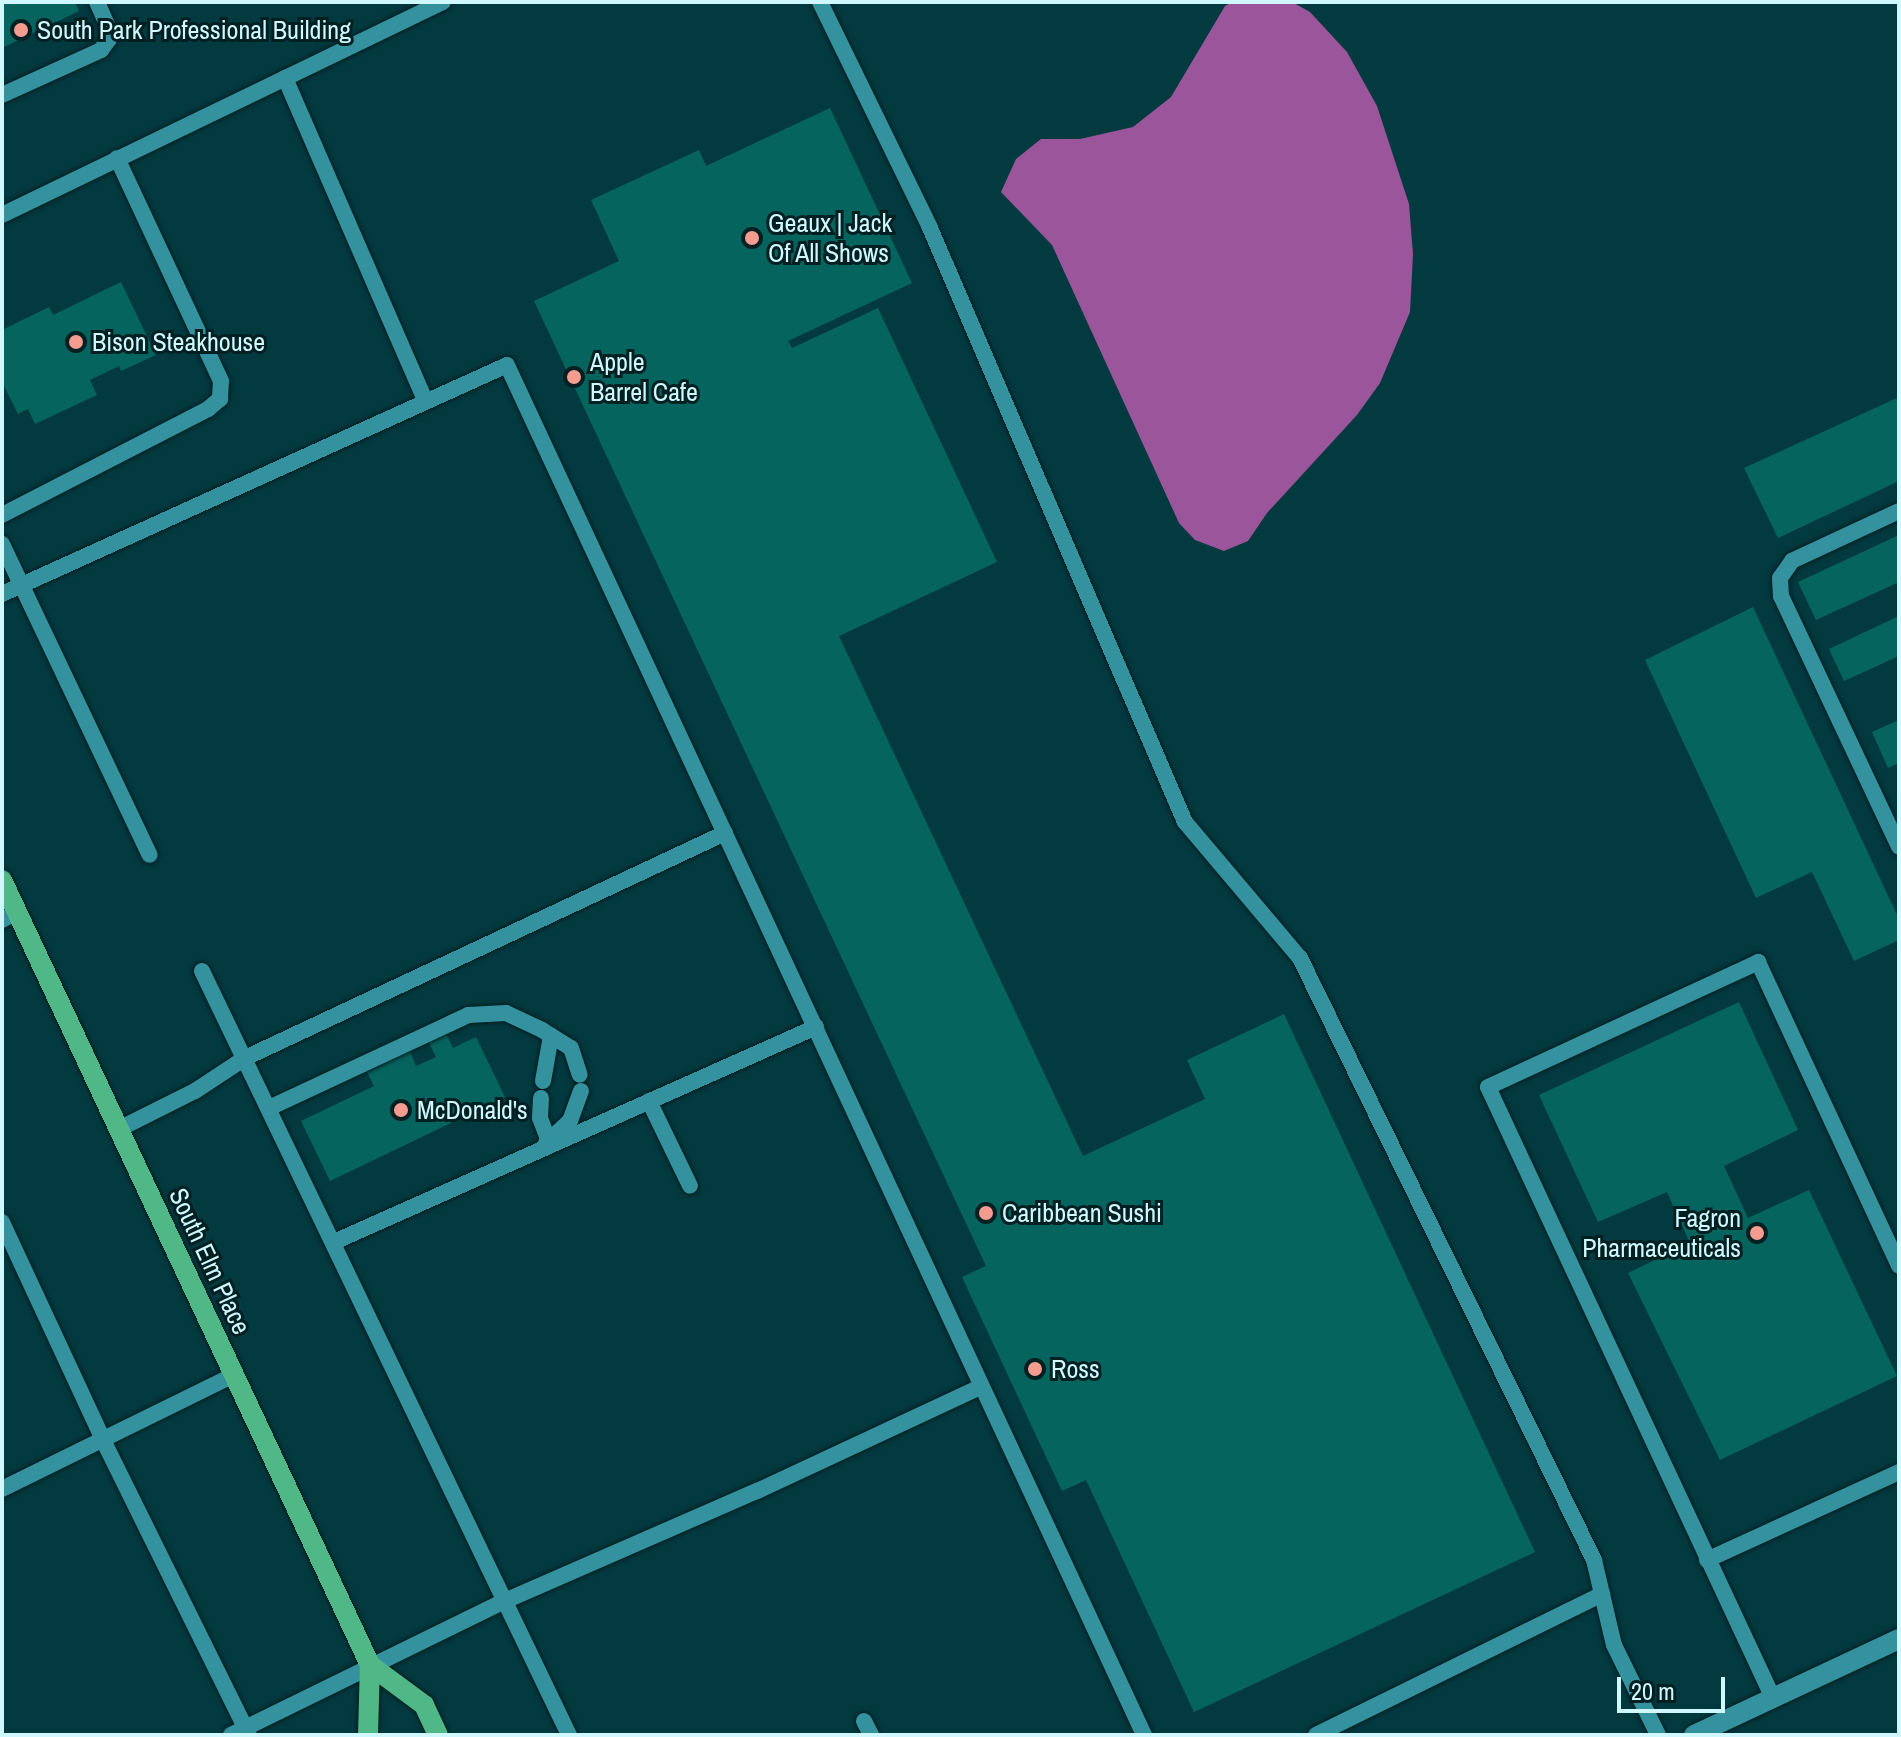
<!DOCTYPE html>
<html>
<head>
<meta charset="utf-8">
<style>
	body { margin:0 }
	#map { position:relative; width:1901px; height:1737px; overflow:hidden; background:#033a40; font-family:"Archivo Narrow",sans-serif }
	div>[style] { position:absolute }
	.water>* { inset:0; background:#9b569b }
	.building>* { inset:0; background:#06645e }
	.roads { filter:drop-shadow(0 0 2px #021f22) drop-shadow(0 0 2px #021f22) }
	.service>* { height:16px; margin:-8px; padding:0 8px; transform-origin:8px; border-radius:8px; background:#33929e }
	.secondary>* { height:20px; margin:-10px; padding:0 10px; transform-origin:10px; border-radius:10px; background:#33929e }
	.primary>* { height:20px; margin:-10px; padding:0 10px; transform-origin:10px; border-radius:10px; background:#50b886 }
	.dots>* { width:22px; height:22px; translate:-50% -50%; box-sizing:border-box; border:4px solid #021f22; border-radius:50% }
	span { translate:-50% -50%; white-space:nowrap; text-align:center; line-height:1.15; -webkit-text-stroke:6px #021f22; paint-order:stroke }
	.poi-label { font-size:26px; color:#cff9ff }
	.left { translate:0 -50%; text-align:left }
	.right { translate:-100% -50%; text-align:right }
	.street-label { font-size:26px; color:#cff9ff }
	.frame { position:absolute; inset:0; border:4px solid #cff9ff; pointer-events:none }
	.scale { position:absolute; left:1617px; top:1677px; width:108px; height:36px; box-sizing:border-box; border:4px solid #cff9ff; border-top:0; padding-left:10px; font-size:24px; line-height:28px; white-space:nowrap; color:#cff9ff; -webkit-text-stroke:6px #021f22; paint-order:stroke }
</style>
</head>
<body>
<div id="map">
	<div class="water">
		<div style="clip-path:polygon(1232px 2px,1292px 2px,1310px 12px,1347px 52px,1377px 106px,1409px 204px,1413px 254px,1410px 312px,1380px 383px,1357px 415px,1267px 513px,1248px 541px,1224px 551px,1195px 540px,1179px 523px,1052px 245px,1001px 192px,1016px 159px,1041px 139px,1080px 139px,1133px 127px,1171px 97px,1225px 6px)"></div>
	</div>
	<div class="building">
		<div style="clip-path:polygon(2px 2px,75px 2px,79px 11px,2px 48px)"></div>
		<div style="clip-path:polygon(830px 108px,912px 283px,788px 341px,792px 348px,878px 308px,997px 562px,839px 636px,1083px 1156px,1205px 1099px,1187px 1060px,1284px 1014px,1535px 1552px,1194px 1712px,1086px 1480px,1062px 1491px,962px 1277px,986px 1266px,534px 301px,619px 261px,591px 200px,699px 150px,706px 166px)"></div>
		<div style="clip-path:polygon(121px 282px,156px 355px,121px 371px,119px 366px,90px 380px,97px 395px,35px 424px,28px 409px,18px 414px,2px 382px,2px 330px,49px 307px,53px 315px)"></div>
		<div style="clip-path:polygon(1899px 397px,1899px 481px,1778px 538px,1744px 468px)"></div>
		<div style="clip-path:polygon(1899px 535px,1899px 582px,1816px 620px,1798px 582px)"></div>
		<div style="clip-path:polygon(1753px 607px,1899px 919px,1899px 940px,1854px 961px,1812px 872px,1756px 898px,1645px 660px)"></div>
		<div style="clip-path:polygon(1899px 616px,1899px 656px,1844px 681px,1829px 649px)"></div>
		<div style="clip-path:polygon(1899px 720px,1899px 763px,1888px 768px,1872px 732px)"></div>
		<div style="clip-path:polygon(1739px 1002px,1798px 1130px,1724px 1166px,1748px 1218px,1809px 1190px,1897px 1376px,1720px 1460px,1628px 1273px,1690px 1243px,1667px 1192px,1598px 1222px,1539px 1095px)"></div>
		<div style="clip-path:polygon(445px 1031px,453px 1048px,476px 1037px,505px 1097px,330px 1181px,301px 1121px,374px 1086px,367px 1072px,410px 1051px,416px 1066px,436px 1057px,427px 1039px)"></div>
	</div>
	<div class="roads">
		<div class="service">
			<div style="left:820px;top:2px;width:251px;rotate:64deg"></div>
			<div style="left:930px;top:228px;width:646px;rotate:66.77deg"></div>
			<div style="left:1185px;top:822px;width:178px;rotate:49.8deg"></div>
			<div style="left:1300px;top:958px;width:670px;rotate:63.97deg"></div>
			<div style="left:1594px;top:1560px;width:87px;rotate:76.8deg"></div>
			<div style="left:1614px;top:1645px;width:100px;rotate:63.9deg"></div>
			<div style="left:285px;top:78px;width:353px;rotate:66.5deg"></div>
			<div style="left:2px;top:95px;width:109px;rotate:-24.4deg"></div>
			<div style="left:101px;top:50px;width:14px;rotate:-54deg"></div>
			<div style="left:109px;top:39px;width:10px;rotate:-90deg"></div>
			<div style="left:109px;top:29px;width:30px;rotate:-114deg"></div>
			<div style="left:2px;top:215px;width:490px;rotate:-25.8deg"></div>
			<div style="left:1899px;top:511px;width:118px;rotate:155deg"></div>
			<div style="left:1792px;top:561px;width:21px;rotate:125deg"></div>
			<div style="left:1780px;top:578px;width:18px;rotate:87deg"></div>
			<div style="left:1781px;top:596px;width:277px;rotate:64.8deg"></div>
			<div style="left:2px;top:515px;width:232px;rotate:-27.2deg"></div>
			<div style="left:208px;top:409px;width:16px;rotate:-40deg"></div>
			<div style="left:220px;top:399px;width:18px;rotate:-87deg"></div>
			<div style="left:221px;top:381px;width:246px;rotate:-115deg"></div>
			<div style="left:2px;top:544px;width:344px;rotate:64.6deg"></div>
			<div style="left:2px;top:594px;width:554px;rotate:-24.39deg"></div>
			<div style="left:507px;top:365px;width:1511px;rotate:65.06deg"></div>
			<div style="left:2px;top:920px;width:17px;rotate:-28deg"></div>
			<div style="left:202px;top:971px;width:848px;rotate:64.34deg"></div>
			<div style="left:543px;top:1081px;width:46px;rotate:-79.9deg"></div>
			<div style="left:541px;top:1098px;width:20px;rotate:93deg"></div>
			<div style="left:540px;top:1118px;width:22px;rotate:69deg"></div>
			<div style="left:649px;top:1101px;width:94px;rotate:64.2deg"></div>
			<div style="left:269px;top:1108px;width:220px;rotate:-25deg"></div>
			<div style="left:468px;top:1015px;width:38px;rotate:-3deg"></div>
			<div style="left:506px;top:1013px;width:40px;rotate:25deg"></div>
			<div style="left:542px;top:1030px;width:34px;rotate:32deg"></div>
			<div style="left:571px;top:1048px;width:28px;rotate:72deg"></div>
			<div style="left:119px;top:1129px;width:85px;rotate:-26.6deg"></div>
			<div style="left:195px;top:1091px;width:60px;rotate:-33.4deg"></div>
			<div style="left:245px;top:1058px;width:530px;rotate:-25.11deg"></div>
			<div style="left:546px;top:1143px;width:33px;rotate:-43deg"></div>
			<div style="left:570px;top:1121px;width:32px;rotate:-70deg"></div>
			<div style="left:2px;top:1222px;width:240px;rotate:65.1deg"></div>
			<div style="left:103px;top:1440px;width:329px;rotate:63.7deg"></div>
			<div style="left:334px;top:1242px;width:528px;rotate:-24.04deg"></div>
			<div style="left:2px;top:1489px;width:258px;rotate:-26.2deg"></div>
			<div style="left:1707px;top:1560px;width:211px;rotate:-24.6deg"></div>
			<div style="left:1773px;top:1698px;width:674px;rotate:-115.01deg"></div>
			<div style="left:1488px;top:1087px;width:298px;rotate:-24.8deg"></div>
			<div style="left:1758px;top:962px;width:335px;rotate:65.1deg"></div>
			<div style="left:864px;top:1721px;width:16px;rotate:63deg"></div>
			<div style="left:231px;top:1735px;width:305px;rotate:-26.1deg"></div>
			<div style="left:505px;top:1601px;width:275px;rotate:-23.6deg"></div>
			<div style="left:757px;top:1491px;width:246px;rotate:-25deg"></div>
			<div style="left:1316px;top:1735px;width:319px;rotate:-26.2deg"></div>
		</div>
		<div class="secondary">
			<div style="left:1694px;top:1735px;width:226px;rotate:-25.1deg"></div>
		</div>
		<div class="primary">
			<div style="left:2px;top:880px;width:867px;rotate:64.88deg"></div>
			<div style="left:370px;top:1665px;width:67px;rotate:36.5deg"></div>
			<div style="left:424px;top:1705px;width:33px;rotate:65deg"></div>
			<div style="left:368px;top:1735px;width:70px;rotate:-88.4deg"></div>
		</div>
	</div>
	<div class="dots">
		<div style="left:21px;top:30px;background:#f59c91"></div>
		<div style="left:752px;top:238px;background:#f59c91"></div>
		<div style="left:76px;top:342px;background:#f59c91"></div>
		<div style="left:574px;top:377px;background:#f59c91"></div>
		<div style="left:401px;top:1110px;background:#f59c91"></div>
		<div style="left:986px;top:1213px;background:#f59c91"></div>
		<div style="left:1757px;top:1233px;background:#f59c91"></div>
		<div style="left:1035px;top:1369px;background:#f59c91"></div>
	</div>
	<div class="poi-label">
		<span class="left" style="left:37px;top:30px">South Park Professional Building</span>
		<span class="left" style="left:768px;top:238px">Geaux | Jack<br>Of All Shows</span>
		<span class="left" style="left:92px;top:342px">Bison Steakhouse</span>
		<span class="left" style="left:590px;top:377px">Apple<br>Barrel Cafe</span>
		<span class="left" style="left:417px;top:1110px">McDonald's</span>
		<span class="left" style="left:1002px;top:1213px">Caribbean Sushi</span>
		<span class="right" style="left:1741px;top:1233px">Fagron<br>Pharmaceuticals</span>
		<span class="left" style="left:1051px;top:1369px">Ross</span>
	</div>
	<div class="street-label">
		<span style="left:210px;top:1261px;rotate:65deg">South Elm Place</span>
	</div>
	<div class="frame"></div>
	<div class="scale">20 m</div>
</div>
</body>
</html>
